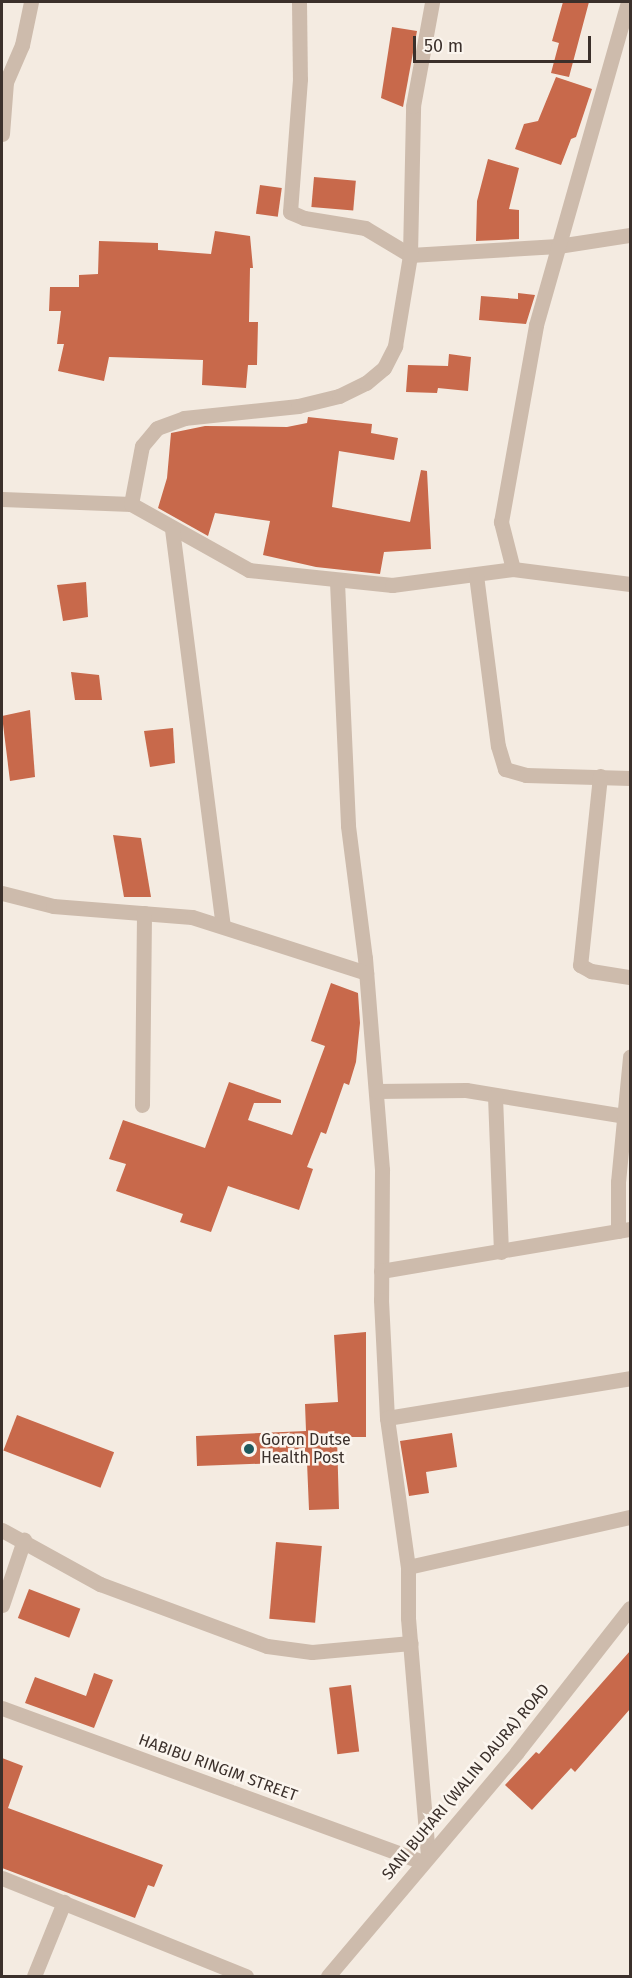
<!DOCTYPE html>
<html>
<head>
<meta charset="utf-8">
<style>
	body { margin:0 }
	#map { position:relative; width:632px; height:1978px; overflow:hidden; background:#f4ebe1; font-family:"Fira Sans",sans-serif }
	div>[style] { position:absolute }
	.building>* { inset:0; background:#c8694b; transform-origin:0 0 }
	.minor>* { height:15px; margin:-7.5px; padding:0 7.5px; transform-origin:7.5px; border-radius:7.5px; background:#cdbbac }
	.dots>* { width:16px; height:16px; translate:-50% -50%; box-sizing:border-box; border:3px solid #fbf5ee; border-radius:50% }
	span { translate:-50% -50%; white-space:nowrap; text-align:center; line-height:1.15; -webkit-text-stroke:5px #fbf5ee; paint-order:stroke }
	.poi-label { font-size:16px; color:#3b302b }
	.left { translate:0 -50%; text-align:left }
	.street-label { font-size:16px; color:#3b302b }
	.frame { position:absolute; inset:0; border:3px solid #3b302b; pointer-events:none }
	.scale { position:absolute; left:413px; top:36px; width:178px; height:27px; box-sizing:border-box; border:3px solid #3b302b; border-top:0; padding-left:8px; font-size:18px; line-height:21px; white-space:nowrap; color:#3b302b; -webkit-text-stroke:4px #fbf5ee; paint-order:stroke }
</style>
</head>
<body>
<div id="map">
	<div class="building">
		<div style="clip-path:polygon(563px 2px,589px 2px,569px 77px,551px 73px,559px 43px,552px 41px)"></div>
		<div style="clip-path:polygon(392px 27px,417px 31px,403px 107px,381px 98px)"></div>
		<div style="clip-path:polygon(556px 77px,592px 89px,576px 137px,571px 139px,561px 165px,515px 149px,524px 124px,538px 121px)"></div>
		<div style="clip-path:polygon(488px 159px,519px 168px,509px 209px,519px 210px,519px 239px,476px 241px,477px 201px)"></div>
		<div style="left:314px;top:177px;width:42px;height:30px;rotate:5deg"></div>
		<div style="left:260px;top:185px;width:22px;height:29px;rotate:8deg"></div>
		<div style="clip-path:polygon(215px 231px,250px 236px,253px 268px,250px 268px,249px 322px,258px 322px,257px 365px,248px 365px,246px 388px,202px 385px,203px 360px,109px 357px,104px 381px,58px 371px,64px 344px,57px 344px,61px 311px,49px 311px,50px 287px,79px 287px,79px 275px,98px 274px,99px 241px,158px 243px,158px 250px,211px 254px)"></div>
		<div style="clip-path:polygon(518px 293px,535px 295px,526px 324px,479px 320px,481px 296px,518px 299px)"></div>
		<div style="clip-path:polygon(449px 354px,471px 357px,468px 391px,438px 388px,437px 393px,406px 392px,408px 365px,448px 366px)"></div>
		<div style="clip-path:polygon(308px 417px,372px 424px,371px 433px,398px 438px,394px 460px,339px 451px,332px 507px,410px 522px,421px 470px,427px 471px,431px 549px,384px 552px,380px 574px,316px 567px,263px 555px,270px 521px,215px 513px,208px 536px,158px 508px,167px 478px,171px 433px,205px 426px,287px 427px,307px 423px)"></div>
		<div style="clip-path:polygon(86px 582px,88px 617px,63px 621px,57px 585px)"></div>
		<div style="clip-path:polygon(71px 672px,99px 675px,102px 700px,75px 700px)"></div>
		<div style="clip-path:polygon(30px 710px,35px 777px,10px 781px,2px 716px)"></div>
		<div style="clip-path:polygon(173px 728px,175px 763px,150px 767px,144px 731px)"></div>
		<div style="clip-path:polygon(113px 835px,141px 838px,151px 897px,124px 897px)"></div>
		<div style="clip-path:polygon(331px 983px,358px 993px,360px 1023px,356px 1062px,349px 1085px,344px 1083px,326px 1134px,321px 1132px,307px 1167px,313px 1169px,299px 1210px,228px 1186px,211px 1232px,180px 1222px,183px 1214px,116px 1191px,126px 1164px,109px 1159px,123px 1120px,205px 1148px,229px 1082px,281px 1100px,281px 1103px,254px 1103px,248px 1120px,292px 1135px,325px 1046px,311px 1041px)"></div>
		<div style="clip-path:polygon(366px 1332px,366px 1437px,337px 1437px,339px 1509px,309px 1510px,307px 1462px,197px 1466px,196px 1436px,306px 1431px,305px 1404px,338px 1402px,334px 1335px)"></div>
		<div style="left:17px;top:1415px;width:104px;height:38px;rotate:21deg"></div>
		<div style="clip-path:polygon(452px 1433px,457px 1467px,426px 1472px,429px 1493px,409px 1496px,400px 1441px)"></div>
		<div style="left:276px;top:1542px;width:46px;height:77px;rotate:5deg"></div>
		<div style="left:29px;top:1589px;width:55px;height:31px;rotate:21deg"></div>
		<div style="clip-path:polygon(630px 1651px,630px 1709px,575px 1772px,571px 1768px,532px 1810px,505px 1785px,536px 1752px,539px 1754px)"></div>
		<div style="clip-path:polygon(94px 1673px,113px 1680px,94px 1728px,25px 1703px,35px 1677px,86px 1696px)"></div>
		<div style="left:351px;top:1685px;width:67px;height:22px;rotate:83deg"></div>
		<div style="clip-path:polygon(2px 1758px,23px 1766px,8px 1808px,163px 1865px,154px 1887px,148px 1885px,135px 1918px,2px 1868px)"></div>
	</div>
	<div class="minor">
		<div style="left:299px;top:2px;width:77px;rotate:89.3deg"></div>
		<div style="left:300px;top:79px;width:133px;rotate:94.3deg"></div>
		<div style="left:290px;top:212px;width:15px;rotate:23deg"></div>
		<div style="left:304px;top:218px;width:62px;rotate:9.3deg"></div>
		<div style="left:365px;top:228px;width:52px;rotate:31deg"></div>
		<div style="left:410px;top:255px;width:148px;rotate:-3.5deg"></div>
		<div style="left:558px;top:246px;width:73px;rotate:-8.7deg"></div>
		<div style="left:2px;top:134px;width:52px;rotate:-85.6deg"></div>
		<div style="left:6px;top:82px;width:40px;rotate:-66.6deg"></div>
		<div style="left:22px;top:45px;width:44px;rotate:-78.2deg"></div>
		<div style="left:2px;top:499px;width:129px;rotate:2.2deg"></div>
		<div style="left:131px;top:504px;width:135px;rotate:29.2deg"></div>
		<div style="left:249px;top:570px;width:144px;rotate:6deg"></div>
		<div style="left:392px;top:585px;width:122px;rotate:-7.5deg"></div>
		<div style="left:513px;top:569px;width:118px;rotate:7.3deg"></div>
		<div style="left:131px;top:504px;width:59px;rotate:-79.3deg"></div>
		<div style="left:142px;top:446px;width:23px;rotate:-50deg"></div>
		<div style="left:157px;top:428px;width:29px;rotate:-20deg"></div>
		<div style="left:184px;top:418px;width:115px;rotate:-6deg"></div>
		<div style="left:298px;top:406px;width:42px;rotate:-13.7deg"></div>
		<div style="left:339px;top:396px;width:30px;rotate:-26deg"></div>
		<div style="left:366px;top:383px;width:23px;rotate:-40deg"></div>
		<div style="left:384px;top:368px;width:25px;rotate:-63deg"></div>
		<div style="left:395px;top:346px;width:92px;rotate:-80.6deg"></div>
		<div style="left:410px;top:255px;width:149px;rotate:-88.8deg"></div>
		<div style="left:413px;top:106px;width:106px;rotate:-79.6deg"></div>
		<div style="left:172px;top:529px;width:400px;rotate:82.7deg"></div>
		<div style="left:513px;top:569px;width:49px;rotate:-104.3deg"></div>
		<div style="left:501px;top:522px;width:200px;rotate:-79.9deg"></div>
		<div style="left:536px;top:325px;width:336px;rotate:-74.1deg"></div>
		<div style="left:476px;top:575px;width:172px;rotate:82.7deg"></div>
		<div style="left:498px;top:746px;width:24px;rotate:73deg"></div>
		<div style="left:505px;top:769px;width:22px;rotate:16deg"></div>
		<div style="left:526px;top:775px;width:104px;rotate:1.7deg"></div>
		<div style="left:337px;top:582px;width:244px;rotate:87.4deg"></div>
		<div style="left:348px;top:826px;width:133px;rotate:82.7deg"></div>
		<div style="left:365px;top:958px;width:213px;rotate:85.4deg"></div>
		<div style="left:382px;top:1170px;width:130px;rotate:90.4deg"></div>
		<div style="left:381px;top:1300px;width:118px;rotate:87.1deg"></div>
		<div style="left:387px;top:1418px;width:150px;rotate:82deg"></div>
		<div style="left:408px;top:1567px;width:51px;rotate:90deg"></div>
		<div style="left:408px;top:1618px;width:238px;rotate:85.2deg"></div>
		<div style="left:600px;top:776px;width:190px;rotate:96deg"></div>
		<div style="left:580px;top:965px;width:13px;rotate:29deg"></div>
		<div style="left:591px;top:971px;width:39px;rotate:9deg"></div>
		<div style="left:2px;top:893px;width:53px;rotate:14.3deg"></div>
		<div style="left:53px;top:906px;width:139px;rotate:4.5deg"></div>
		<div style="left:192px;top:917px;width:183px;rotate:17.8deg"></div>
		<div style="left:376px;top:1091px;width:90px;rotate:-0.6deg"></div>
		<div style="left:466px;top:1090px;width:160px;rotate:9.3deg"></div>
		<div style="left:495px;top:1096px;width:156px;rotate:87.8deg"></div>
		<div style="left:142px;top:1105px;width:192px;rotate:-89.4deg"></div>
		<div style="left:618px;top:1231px;width:49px;rotate:-90deg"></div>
		<div style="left:618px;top:1182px;width:126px;rotate:-84.5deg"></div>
		<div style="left:381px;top:1271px;width:253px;rotate:-9.6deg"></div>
		<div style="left:387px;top:1418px;width:246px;rotate:-9.3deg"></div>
		<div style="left:2px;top:1530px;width:112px;rotate:28.9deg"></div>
		<div style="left:100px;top:1584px;width:178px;rotate:20.4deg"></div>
		<div style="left:267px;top:1646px;width:45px;rotate:7.6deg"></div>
		<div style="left:312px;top:1652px;width:99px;rotate:-5.2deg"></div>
		<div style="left:408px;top:1567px;width:228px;rotate:-12.7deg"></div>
		<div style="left:2px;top:1605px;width:69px;rotate:-71.3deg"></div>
		<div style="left:2px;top:1708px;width:447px;rotate:20.1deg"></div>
		<div style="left:2px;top:1878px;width:263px;rotate:21.9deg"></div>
		<div style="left:34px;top:1976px;width:80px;rotate:-67.9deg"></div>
		<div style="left:328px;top:1976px;width:293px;rotate:-49.8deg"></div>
		<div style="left:517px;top:1752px;width:183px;rotate:-51.9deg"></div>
	</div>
	<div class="dots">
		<div style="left:249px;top:1449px;background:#1f5a5e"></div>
	</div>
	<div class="poi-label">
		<span class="left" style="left:261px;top:1449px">Goron Dutse<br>Health Post</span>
	</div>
	<div class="street-label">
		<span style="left:218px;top:1768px;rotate:20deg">HABIBU RINGIM STREET</span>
		<span style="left:466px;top:1782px;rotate:-50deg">SANI BUHARI (WALIN DAURA) ROAD</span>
	</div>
	<div class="frame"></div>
	<div class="scale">50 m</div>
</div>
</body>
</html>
